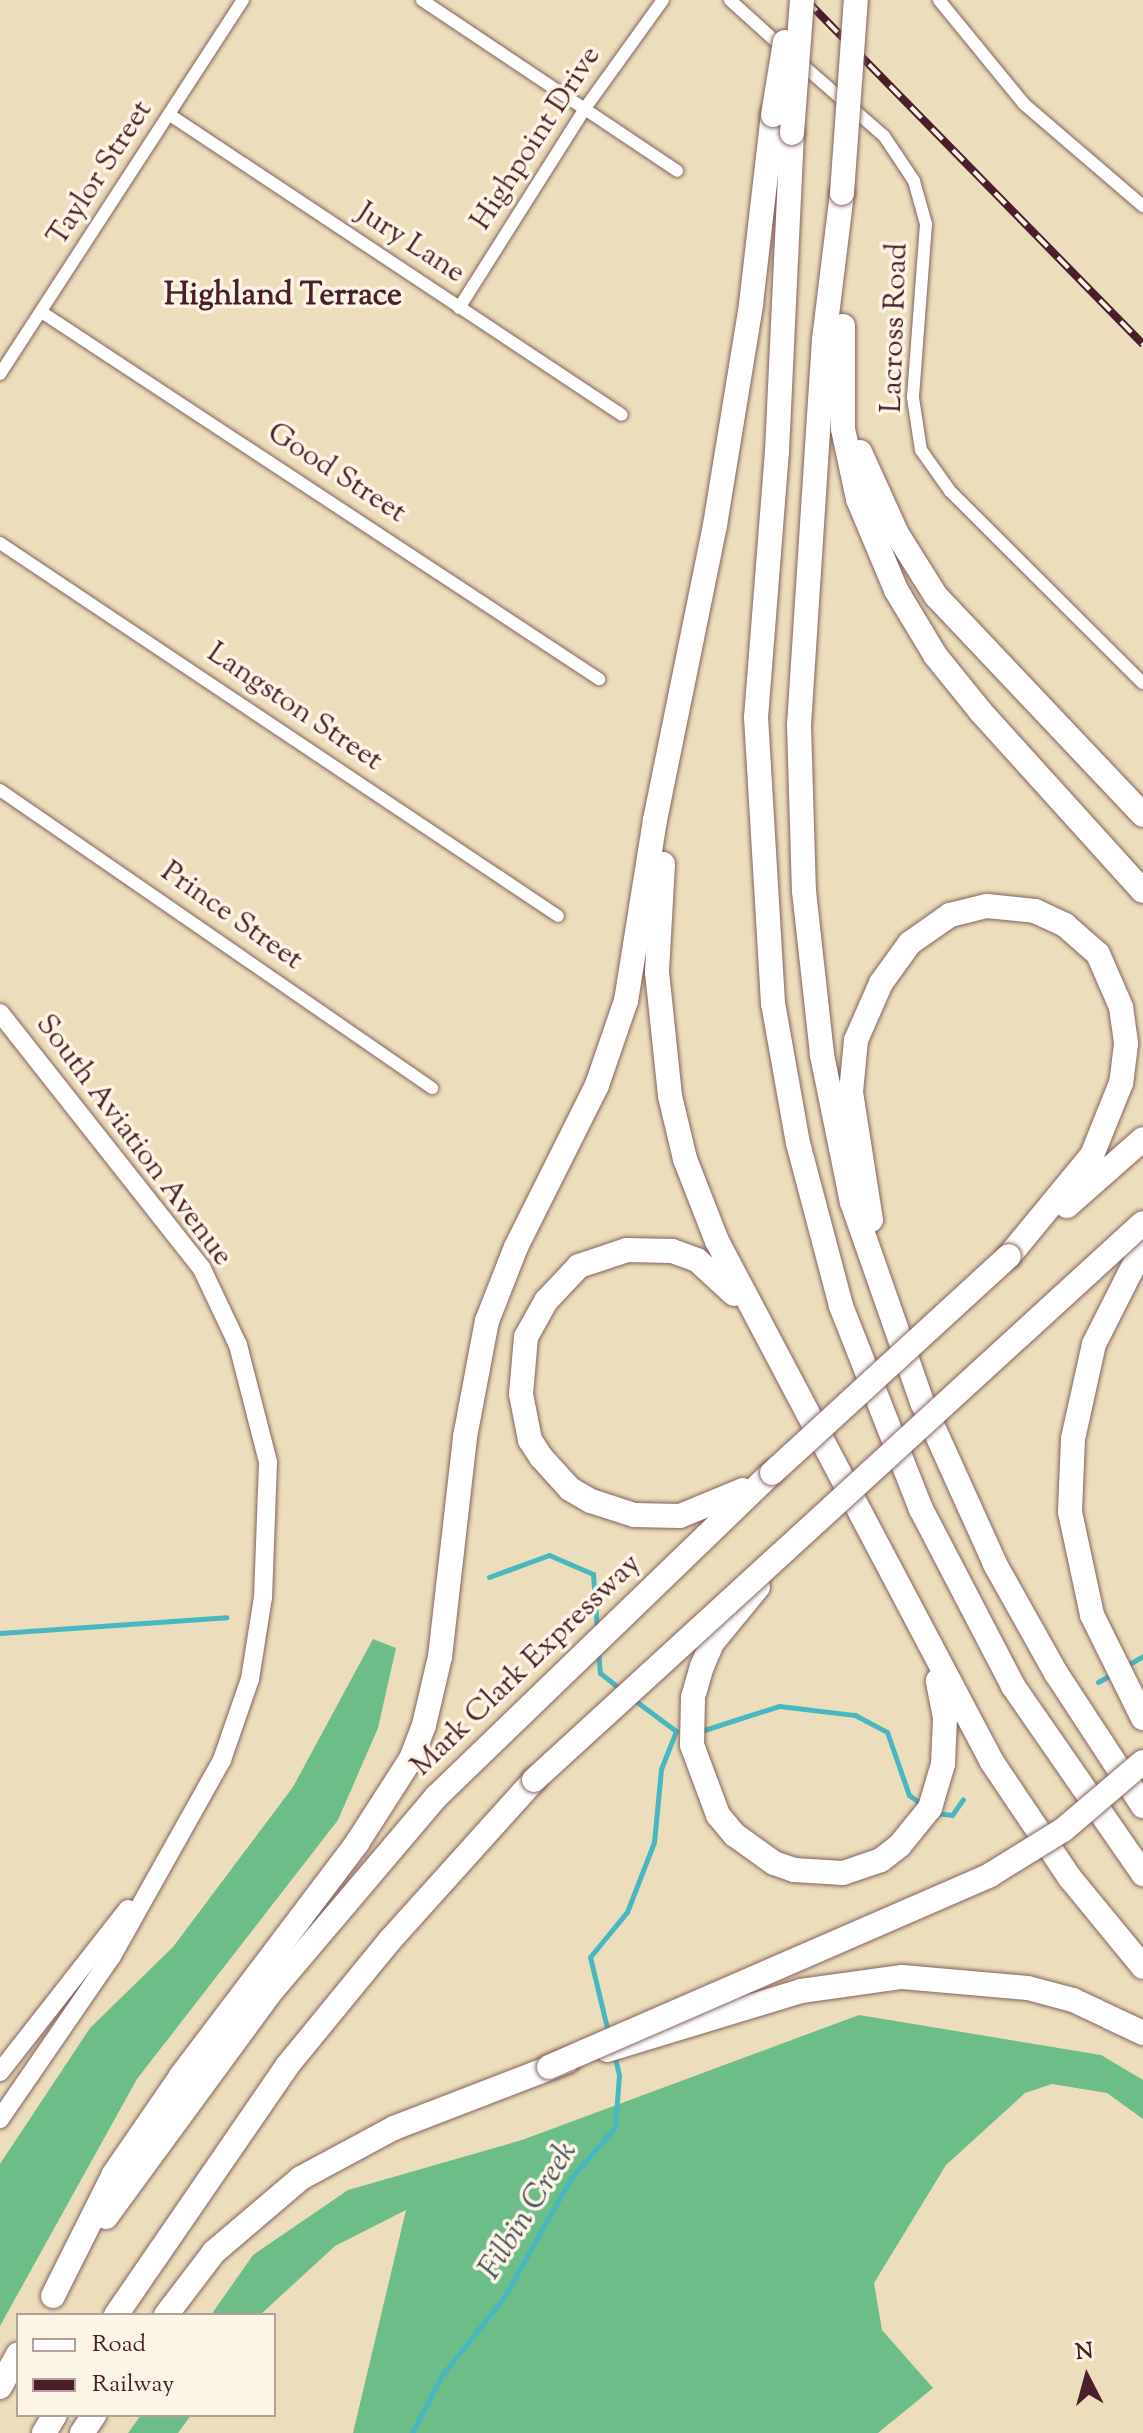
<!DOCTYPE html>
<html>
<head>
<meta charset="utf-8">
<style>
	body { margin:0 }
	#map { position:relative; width:1143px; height:2433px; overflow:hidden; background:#ecdebc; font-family:"Sorts Mill Goudy",serif }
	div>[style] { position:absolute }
	.forest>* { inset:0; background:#6dbd88 }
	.stream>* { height:5px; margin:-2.5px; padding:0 2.5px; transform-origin:2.5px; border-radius:2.5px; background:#48b7c0 }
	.roads { filter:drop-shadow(0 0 2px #83625e) drop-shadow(0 0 2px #83625e) }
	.street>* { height:12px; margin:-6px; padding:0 6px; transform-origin:6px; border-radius:6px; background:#fff }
	.secondary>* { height:18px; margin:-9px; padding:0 9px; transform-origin:9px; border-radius:9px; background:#fff }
	.highway>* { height:24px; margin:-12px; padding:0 12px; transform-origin:12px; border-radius:12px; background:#fff }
	.rail>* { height:8px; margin-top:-4px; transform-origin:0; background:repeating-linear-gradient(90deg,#fcf5e5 0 15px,#4a1f2b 0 30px); box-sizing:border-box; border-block:2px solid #4a1f2b }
	.bridges { filter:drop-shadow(0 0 2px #83625e) drop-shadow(0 0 2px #83625e) }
	.highway-bridge>* { height:24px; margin:-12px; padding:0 12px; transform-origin:12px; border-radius:12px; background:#fff }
	span { translate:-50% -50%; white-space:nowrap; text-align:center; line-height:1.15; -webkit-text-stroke:7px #fcf5e5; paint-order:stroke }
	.street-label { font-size:30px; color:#4a1f2b }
	.neighbourhood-label { font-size:32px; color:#4a1f2b; font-weight:700 }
	.water-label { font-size:32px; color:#49545f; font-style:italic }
	.legend { position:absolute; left:16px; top:2313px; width:260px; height:104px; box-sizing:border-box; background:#fcf5e5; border:2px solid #b59f9b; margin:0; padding:10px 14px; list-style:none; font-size:24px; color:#4a1f2b }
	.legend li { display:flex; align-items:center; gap:16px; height:40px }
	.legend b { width:40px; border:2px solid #b59f9b }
	.north { position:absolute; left:1047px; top:2337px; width:80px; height:80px; -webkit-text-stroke:6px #fcf5e5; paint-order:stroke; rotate:354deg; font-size:22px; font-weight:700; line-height:32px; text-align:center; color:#4a1f2b }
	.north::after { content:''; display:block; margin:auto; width:28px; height:36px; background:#4a1f2b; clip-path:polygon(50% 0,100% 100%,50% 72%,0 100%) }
</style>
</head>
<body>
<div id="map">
	<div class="forest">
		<div style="clip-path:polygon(373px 1639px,396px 1648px,378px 1728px,338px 1820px,137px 2079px,0 2326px,0 2164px,90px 2028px,173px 1947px,293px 1787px)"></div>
		<div style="clip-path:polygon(859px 2015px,1101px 2055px,1143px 2080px,1143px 2119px,1107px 2093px,1052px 2084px,1025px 2093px,946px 2165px,874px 2283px,882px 2330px,933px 2388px,878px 2433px,353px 2433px,406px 2210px,335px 2246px,260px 2315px,211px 2315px,253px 2255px,348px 2190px,522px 2140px)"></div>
		<div style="clip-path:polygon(141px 2415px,191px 2415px,178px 2433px,128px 2433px)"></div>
	</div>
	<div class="stream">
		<div style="left:489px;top:1577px;width:64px;rotate:-20.1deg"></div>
		<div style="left:549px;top:1555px;width:48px;rotate:23.4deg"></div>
		<div style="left:593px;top:1574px;width:55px;rotate:85.8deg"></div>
		<div style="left:0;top:1633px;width:227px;rotate:-4deg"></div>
		<div style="left:598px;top:1651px;width:22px;rotate:85deg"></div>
		<div style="left:600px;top:1673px;width:28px;rotate:38deg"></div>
		<div style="left:1126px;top:1666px;width:20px;rotate:-30deg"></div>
		<div style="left:1098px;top:1682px;width:18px;rotate:-29deg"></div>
		<div style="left:633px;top:1699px;width:54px;rotate:36.7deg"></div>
		<div style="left:698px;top:1732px;width:85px;rotate:-17.8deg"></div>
		<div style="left:779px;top:1706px;width:77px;rotate:6.8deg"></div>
		<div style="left:855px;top:1715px;width:36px;rotate:28deg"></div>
		<div style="left:887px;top:1732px;width:67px;rotate:70.8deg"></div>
		<div style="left:909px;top:1795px;width:17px;rotate:36deg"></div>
		<div style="left:934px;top:1813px;width:18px;rotate:6deg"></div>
		<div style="left:952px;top:1815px;width:19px;rotate:-55deg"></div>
		<div style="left:608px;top:2032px;width:77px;rotate:-103.5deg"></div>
		<div style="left:590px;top:1957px;width:58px;rotate:-50.6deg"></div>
		<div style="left:627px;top:1912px;width:75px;rotate:-68.9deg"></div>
		<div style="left:654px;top:1842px;width:73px;rotate:-84.5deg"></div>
		<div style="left:661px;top:1769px;width:41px;rotate:-68.5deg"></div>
		<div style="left:412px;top:2433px;width:65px;rotate:-62.7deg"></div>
		<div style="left:442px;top:2375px;width:100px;rotate:-51.5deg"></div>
		<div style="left:504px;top:2297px;width:137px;rotate:-60.6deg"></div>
		<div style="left:571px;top:2178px;width:67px;rotate:-49.2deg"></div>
		<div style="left:615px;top:2127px;width:52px;rotate:-85.6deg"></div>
		<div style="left:619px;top:2075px;width:22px;rotate:-103deg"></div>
	</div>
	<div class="roads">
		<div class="street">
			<div style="left:422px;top:0;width:307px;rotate:33.8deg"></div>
			<div style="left:730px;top:0;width:73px;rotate:42.2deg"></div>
			<div style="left:939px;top:0;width:134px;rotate:50.7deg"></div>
			<div style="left:1024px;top:104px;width:157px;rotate:40.6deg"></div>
			<div style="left:798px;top:61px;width:114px;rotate:41.1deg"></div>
			<div style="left:884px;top:136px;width:54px;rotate:56.3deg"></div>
			<div style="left:914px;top:181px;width:45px;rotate:74.4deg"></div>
			<div style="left:926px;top:224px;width:174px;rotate:94.3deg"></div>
			<div style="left:913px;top:398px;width:53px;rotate:81.3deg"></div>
			<div style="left:921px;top:450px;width:50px;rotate:54.7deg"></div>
			<div style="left:950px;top:491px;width:272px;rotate:44.9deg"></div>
			<div style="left:170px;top:115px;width:542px;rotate:33.57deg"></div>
			<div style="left:459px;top:308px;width:238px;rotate:-57.7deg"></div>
			<div style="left:586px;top:107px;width:132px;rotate:-54.3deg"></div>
			<div style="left:43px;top:313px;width:666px;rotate:33.36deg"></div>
			<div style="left:0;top:374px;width:446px;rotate:-57deg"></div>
			<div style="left:0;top:543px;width:671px;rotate:33.76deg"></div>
			<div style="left:0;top:790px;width:525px;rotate:34.6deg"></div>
		</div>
		<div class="secondary">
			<div style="left:0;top:1013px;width:326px;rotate:51.7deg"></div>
			<div style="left:202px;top:1269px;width:84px;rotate:64.7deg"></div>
			<div style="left:238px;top:1345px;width:121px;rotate:75.6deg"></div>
			<div style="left:268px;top:1462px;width:135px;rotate:92.1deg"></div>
			<div style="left:263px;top:1597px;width:83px;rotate:99deg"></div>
			<div style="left:250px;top:1679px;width:86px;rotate:109.1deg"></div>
			<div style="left:222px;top:1760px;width:225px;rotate:119.3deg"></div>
			<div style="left:112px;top:1956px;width:198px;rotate:124.5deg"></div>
			<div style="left:0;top:2072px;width:207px;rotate:-51.9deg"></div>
		</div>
		<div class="highway">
			<div style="left:792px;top:133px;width:318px;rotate:92.7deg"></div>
			<div style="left:777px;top:451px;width:267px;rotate:94.5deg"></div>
			<div style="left:756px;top:717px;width:287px;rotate:86.6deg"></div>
			<div style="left:773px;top:1003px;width:142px;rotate:79.9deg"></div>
			<div style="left:798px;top:1143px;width:169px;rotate:75.2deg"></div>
			<div style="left:841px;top:1306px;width:218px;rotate:68.5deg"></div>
			<div style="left:921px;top:1509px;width:199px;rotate:62.5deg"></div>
			<div style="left:1013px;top:1686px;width:229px;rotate:55.3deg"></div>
			<div style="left:842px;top:193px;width:147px;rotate:97deg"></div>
			<div style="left:824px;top:339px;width:387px;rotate:93.7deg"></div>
			<div style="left:799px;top:725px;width:166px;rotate:88.3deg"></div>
			<div style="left:804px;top:891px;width:165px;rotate:83.7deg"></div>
			<div style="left:822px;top:1055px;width:150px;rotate:78.5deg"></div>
			<div style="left:852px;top:1202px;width:212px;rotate:70.7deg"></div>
			<div style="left:922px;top:1402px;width:178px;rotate:65.7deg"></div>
			<div style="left:995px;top:1564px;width:125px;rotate:60.8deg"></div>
			<div style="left:1056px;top:1673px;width:159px;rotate:56.8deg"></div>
			<div style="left:843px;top:326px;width:103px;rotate:90deg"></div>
			<div style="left:843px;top:429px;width:72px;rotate:77.9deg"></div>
			<div style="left:858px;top:499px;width:99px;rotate:67.3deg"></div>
			<div style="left:896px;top:590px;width:76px;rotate:59deg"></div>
			<div style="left:935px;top:655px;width:73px;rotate:51.1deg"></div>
			<div style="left:981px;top:712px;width:241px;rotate:47.9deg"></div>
			<div style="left:860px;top:452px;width:90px;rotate:65.7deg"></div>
			<div style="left:897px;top:534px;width:73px;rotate:57.8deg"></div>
			<div style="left:936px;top:596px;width:301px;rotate:46.6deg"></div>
			<div style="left:663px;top:864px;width:108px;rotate:93.2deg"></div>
			<div style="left:657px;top:972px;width:125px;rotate:84deg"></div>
			<div style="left:670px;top:1096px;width:65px;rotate:76.6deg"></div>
			<div style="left:685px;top:1159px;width:88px;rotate:68.7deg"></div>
			<div style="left:717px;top:1241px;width:589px;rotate:62.17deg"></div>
			<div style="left:992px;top:1762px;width:140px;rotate:56.1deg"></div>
			<div style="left:1070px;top:1878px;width:115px;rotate:50.6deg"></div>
			<div style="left:1067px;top:1206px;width:101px;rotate:-41.4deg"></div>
			<div style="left:871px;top:1220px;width:130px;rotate:-98.9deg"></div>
			<div style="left:851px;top:1092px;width:52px;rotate:-84.5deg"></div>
			<div style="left:856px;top:1040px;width:62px;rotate:-66.3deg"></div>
			<div style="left:881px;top:983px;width:49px;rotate:-54.1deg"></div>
			<div style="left:910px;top:943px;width:49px;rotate:-35deg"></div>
			<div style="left:950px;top:915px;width:38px;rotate:-14deg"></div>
			<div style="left:987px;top:906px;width:48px;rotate:5.9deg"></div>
			<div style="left:1035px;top:911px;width:33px;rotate:25deg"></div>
			<div style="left:1065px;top:925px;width:44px;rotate:41.3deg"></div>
			<div style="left:1098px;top:954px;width:58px;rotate:66.5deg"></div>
			<div style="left:1121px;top:1007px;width:37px;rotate:82deg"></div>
			<div style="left:1126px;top:1044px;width:39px;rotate:97deg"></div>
			<div style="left:1121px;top:1083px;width:78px;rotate:111.9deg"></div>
			<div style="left:1092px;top:1155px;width:131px;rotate:129.4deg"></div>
			<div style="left:1143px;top:1247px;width:109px;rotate:116.8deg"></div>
			<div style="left:1094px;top:1344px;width:97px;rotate:102.5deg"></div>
			<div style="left:1073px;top:1439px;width:73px;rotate:92.4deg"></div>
			<div style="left:1070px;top:1512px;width:105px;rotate:77.9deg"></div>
			<div style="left:1092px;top:1615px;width:115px;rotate:63.7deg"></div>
			<div style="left:734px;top:1294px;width:50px;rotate:-137.4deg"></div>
			<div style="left:697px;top:1260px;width:27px;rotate:-160deg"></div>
			<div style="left:672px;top:1251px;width:45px;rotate:-178.7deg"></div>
			<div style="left:627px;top:1250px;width:51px;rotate:161.6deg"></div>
			<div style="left:579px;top:1266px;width:48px;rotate:133.3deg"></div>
			<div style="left:546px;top:1301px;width:41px;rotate:119.1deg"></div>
			<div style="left:526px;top:1337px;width:57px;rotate:95deg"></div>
			<div style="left:521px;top:1394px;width:47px;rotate:78.9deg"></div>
			<div style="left:530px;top:1440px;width:20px;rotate:57deg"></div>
			<div style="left:541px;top:1457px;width:43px;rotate:47.8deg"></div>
			<div style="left:570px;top:1489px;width:24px;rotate:30deg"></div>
			<div style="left:591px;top:1501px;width:45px;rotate:18deg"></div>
			<div style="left:634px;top:1515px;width:46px;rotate:1.2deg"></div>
			<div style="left:680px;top:1516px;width:68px;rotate:-22.4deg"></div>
			<div style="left:758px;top:1587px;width:72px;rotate:129.4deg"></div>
			<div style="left:712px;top:1643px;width:25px;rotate:113deg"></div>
			<div style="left:702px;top:1666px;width:32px;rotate:106deg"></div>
			<div style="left:693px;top:1697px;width:48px;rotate:91.2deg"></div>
			<div style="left:692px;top:1745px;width:75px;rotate:69.6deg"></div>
			<div style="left:718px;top:1815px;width:26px;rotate:50deg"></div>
			<div style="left:735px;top:1835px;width:48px;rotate:35.7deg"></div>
			<div style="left:774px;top:1863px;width:21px;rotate:19deg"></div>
			<div style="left:794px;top:1870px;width:49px;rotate:3.5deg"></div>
			<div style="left:843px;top:1873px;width:40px;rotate:-18.9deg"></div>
			<div style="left:881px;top:1860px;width:24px;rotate:-38deg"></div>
			<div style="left:900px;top:1845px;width:48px;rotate:-51deg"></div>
			<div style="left:930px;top:1808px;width:46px;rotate:-73.5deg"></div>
			<div style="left:943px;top:1764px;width:46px;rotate:-87.5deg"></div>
			<div style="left:945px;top:1718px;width:38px;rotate:-101deg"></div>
			<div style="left:607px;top:2050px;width:203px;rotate:-16.9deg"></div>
			<div style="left:801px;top:1991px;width:102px;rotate:-7.9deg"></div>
			<div style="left:902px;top:1977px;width:126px;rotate:5deg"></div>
			<div style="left:1028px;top:1988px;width:47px;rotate:14.9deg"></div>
			<div style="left:1073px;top:2000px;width:77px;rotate:25.2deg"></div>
			<div style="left:106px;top:2217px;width:276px;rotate:-53.8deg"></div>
			<div style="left:269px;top:1994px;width:260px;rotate:-49.7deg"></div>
			<div style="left:437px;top:1796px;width:465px;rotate:-44deg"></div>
			<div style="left:53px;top:2296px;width:136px;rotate:-63.4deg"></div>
			<div style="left:114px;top:2174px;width:119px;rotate:-55.6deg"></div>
			<div style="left:181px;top:2076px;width:292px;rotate:-52.9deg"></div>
			<div style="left:357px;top:1843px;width:100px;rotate:-57.3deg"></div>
			<div style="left:411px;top:1759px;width:36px;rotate:-69deg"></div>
			<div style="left:424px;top:1725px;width:70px;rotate:-76.8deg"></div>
			<div style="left:440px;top:1657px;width:221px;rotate:-83.5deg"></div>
			<div style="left:465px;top:1437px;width:118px;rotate:-79.3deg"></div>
			<div style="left:487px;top:1321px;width:79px;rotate:-68.6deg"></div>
			<div style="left:516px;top:1247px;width:181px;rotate:-63.4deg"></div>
			<div style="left:597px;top:1085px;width:89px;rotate:-71deg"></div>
			<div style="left:626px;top:1001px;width:183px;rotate:-80.9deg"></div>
			<div style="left:655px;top:820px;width:301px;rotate:-78.5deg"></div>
			<div style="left:715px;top:525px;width:224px;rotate:-80.7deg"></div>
			<div style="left:751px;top:304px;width:190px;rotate:-83.4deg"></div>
			<div style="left:116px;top:2315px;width:302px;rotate:-55.5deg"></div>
			<div style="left:287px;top:2066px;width:164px;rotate:-50.7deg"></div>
			<div style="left:391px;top:1939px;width:214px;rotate:-48deg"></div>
			<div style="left:166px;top:2315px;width:79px;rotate:-52.7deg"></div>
			<div style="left:214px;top:2252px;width:114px;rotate:-40.4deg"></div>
			<div style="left:301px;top:2178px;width:106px;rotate:-28.3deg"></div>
			<div style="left:394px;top:2128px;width:186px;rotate:-21.1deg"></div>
			<div style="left:0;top:2387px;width:37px;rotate:-61deg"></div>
			<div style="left:44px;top:2433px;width:21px;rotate:-59deg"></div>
			<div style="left:82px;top:2433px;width:22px;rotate:-56deg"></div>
		</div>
	</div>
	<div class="rail">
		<div style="left:806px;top:0;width:482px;rotate:45.6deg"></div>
	</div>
	<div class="bridges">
		<div class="highway-bridge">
			<div style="left:773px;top:115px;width:74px;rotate:-80.7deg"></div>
			<div style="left:792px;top:133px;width:133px;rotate:-85.7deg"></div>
			<div style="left:842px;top:193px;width:194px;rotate:-85.9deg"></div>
			<div style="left:772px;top:1473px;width:321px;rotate:-42.5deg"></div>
			<div style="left:534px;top:1780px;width:825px;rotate:-42.45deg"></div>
			<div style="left:549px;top:2067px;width:481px;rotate:-23.5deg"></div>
			<div style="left:990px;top:1875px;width:86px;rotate:-31.7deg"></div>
			<div style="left:1063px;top:1830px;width:105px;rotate:-40.4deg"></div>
		</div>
	</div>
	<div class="street-label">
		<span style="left:537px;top:139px;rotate:-57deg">Highpoint Drive</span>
		<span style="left:101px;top:174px;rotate:-57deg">Taylor Street</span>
		<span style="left:410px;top:244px;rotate:33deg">Jury Lane</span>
		<span style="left:896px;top:328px;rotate:-88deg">Lacross Road</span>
		<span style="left:336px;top:474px;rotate:33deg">Good Street</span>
		<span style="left:294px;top:708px;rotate:34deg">Langston Street</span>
		<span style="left:231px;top:917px;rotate:35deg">Prince Street</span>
		<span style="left:133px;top:1141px;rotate:53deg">South Aviation Avenue</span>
		<span style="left:527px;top:1666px;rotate:-44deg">Mark Clark Expressway</span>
	</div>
	<div class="neighbourhood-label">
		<span style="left:283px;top:296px">Highland Terrace</span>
	</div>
	<div class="water-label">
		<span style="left:529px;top:2211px;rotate:-58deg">Filbin Creek</span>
	</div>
	<ul class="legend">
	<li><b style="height:10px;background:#fff"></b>Road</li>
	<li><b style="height:10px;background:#4a1f2b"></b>Railway</li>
	</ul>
	<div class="north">N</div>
</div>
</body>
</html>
